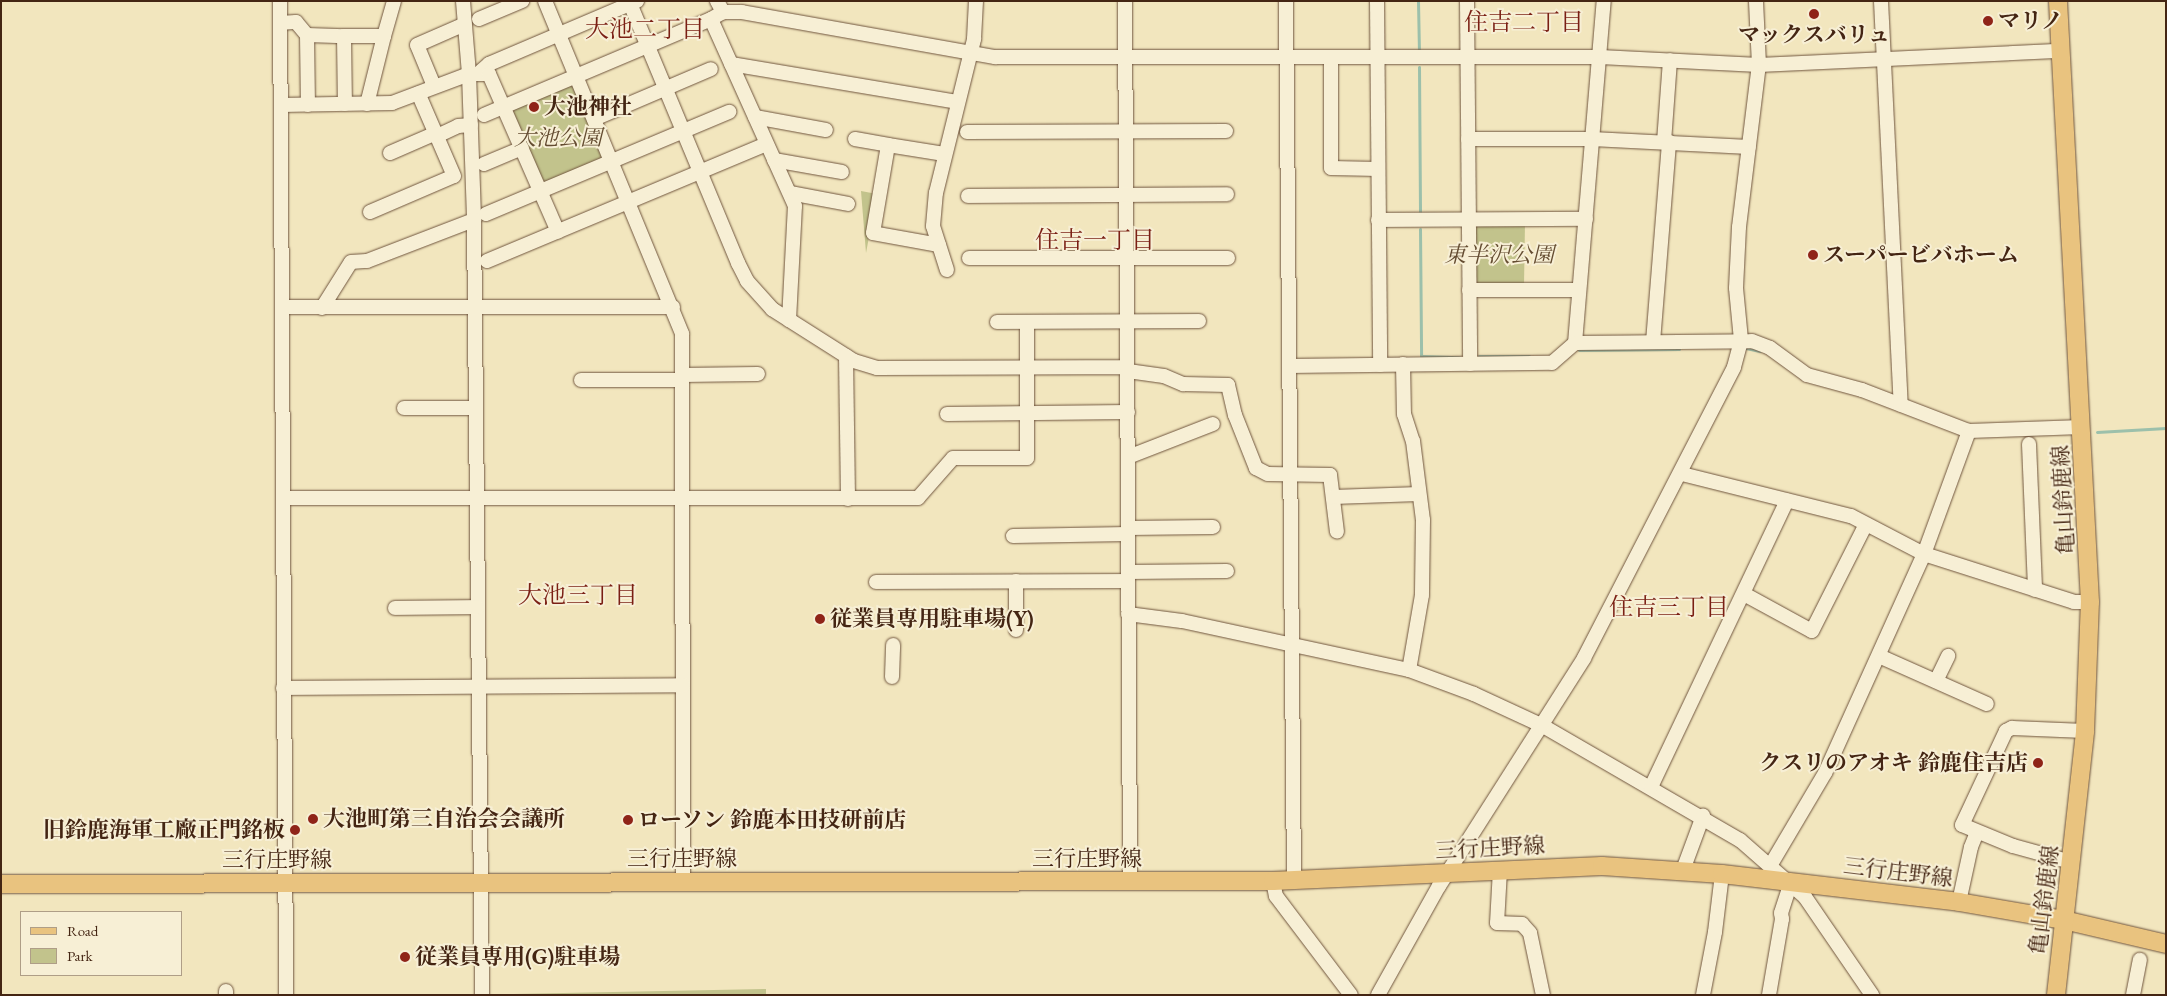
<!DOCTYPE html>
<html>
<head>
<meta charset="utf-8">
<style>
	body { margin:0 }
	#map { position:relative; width:2167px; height:996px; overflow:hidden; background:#f2e6be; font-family:"EB Garamond","Noto Serif JP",serif }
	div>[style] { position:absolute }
	.green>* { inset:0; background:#c2c38c }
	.stream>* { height:3px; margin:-1.5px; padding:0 1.5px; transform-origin:1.5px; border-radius:1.5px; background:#9cc0ab }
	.roads { filter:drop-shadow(0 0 1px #70553e) drop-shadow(0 0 1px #70553e) }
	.minor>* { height:14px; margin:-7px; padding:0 7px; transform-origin:7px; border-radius:7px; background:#f7efd5 }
	.major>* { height:18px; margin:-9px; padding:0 9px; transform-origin:9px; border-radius:9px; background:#e9c37f }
	.dots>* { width:14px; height:14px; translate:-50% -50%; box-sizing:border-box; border:2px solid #f7efd5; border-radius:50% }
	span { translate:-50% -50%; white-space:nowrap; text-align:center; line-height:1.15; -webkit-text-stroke:4px #f7efd5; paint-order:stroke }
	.poi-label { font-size:22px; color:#442513; font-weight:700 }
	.left { translate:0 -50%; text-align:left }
	.right { translate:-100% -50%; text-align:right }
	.park-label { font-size:22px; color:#644c31; font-style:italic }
	.street-label { font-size:22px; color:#442513 }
	.neighbourhood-label { font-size:24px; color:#7a1f14 }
	.frame { position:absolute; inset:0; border:2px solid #442513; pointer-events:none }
	.legend { position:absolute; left:20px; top:911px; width:162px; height:65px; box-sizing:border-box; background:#f7efd5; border:1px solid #af9e87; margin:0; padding:6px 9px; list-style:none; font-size:15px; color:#442513 }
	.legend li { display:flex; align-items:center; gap:10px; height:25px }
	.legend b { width:25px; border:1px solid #af9e87 }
</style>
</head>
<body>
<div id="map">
	<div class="green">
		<div style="clip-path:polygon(573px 81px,604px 156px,601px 160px,541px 185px,511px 106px)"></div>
		<div style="clip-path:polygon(861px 191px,877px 194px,866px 253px)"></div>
		<div style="clip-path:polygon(1525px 223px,1524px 286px,1477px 287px,1474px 282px,1474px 228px,1478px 224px)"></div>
		<div style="clip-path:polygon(766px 989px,766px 995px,513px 995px,513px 994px)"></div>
	</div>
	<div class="stream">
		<div style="left:1418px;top:1px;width:50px;rotate:88.9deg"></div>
		<div style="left:1419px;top:67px;width:145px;rotate:89.6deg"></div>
		<div style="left:1420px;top:229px;width:127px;rotate:89.5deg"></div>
		<div style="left:1421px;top:356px;width:38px;rotate:2deg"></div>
		<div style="left:1746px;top:348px;width:14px;rotate:12deg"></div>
		<div style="left:1579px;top:350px;width:100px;rotate:-0.6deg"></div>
		<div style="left:1479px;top:356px;width:50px"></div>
		<div style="left:2097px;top:432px;width:69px;rotate:-3.3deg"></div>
	</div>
	<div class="roads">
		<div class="minor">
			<div style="left:280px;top:1px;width:994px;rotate:89.65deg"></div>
			<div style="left:463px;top:1px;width:73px;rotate:85.3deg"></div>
			<div style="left:469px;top:74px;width:146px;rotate:88deg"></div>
			<div style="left:474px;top:220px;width:775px;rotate:89.41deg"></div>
			<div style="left:545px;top:1px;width:360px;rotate:67.6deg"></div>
			<div style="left:682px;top:334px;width:547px;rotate:89.9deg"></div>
			<div style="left:629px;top:1px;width:284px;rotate:67.4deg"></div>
			<div style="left:738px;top:263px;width:20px;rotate:63deg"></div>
			<div style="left:747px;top:281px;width:38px;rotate:48deg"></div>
			<div style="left:772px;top:309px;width:97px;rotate:32.4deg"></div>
			<div style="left:854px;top:361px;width:24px;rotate:17deg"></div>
			<div style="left:877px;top:368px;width:250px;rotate:-0.2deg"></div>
			<div style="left:717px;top:1px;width:13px;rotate:61deg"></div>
			<div style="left:1125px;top:1px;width:881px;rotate:89.67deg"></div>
			<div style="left:1286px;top:1px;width:879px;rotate:89.48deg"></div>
			<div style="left:1377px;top:1px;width:364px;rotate:89.5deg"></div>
			<div style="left:1467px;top:1px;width:363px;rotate:89.5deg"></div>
			<div style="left:1881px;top:1px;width:404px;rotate:87.2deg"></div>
			<div style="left:479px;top:19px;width:47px;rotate:-22.7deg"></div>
			<div style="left:280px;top:23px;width:16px;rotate:-4deg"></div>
			<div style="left:296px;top:22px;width:17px;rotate:50deg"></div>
			<div style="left:307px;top:35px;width:70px;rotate:89.2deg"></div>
			<div style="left:307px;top:35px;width:37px;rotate:2deg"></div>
			<div style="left:344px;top:36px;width:68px;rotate:89.2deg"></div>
			<div style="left:344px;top:36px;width:40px"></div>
			<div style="left:384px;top:36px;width:70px;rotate:104deg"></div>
			<div style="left:384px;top:36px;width:36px;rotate:-74deg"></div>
			<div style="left:1331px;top:59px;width:109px;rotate:90deg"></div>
			<div style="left:1331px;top:168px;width:47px;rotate:1.2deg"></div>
			<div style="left:731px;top:64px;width:229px;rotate:9.5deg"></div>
			<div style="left:481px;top:71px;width:11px;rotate:-41deg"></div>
			<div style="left:489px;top:64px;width:161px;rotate:-23.1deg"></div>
			<div style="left:434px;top:86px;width:44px;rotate:-112.5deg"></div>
			<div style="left:417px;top:45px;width:52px;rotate:-23.6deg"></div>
			<div style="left:281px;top:105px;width:111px;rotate:-1deg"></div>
			<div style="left:392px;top:103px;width:82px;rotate:-20.6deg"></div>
			<div style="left:469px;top:74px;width:20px"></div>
			<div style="left:489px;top:74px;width:172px;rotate:66.4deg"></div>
			<div style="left:484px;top:115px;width:246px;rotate:-22.9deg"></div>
			<div style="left:755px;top:117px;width:72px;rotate:10.4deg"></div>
			<div style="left:594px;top:119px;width:127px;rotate:-23.1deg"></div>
			<div style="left:967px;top:132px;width:259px;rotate:-0.2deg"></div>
			<div style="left:437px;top:136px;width:23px;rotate:-25deg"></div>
			<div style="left:458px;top:126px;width:13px;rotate:-4deg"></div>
			<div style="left:855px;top:139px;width:34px;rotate:10deg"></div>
			<div style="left:1468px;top:139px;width:124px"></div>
			<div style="left:1592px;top:139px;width:157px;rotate:2.9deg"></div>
			<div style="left:1664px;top:142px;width:82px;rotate:-85.8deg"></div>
			<div style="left:390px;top:153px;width:50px;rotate:-23.5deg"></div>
			<div style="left:774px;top:160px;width:69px;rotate:10deg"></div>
			<div style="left:484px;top:164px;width:41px;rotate:-22.8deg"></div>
			<div style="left:790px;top:193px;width:59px;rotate:10.7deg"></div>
			<div style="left:968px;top:196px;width:259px;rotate:-0.4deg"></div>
			<div style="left:370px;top:212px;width:91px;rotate:-23.2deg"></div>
			<div style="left:454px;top:176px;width:90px;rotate:-113.4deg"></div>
			<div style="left:486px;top:214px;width:264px;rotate:-22.8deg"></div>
			<div style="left:1378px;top:220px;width:208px;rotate:-0.3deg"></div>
			<div style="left:939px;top:245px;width:67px;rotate:-169.7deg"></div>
			<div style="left:873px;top:233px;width:89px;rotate:-80.3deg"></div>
			<div style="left:888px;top:145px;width:57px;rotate:9.1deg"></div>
			<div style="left:969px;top:258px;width:259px"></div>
			<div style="left:487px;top:261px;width:303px;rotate:-22.7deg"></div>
			<div style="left:947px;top:270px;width:46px;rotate:-107.7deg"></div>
			<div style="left:933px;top:226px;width:33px;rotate:-85deg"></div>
			<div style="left:936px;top:193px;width:159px;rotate:-76.1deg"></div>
			<div style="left:974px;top:39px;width:38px;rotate:-87deg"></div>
			<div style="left:1469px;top:290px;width:110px"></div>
			<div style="left:282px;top:307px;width:391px"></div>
			<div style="left:322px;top:308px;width:54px;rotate:-57.8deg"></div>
			<div style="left:351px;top:262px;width:16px;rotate:-4deg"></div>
			<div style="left:367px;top:261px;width:115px;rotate:-21deg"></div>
			<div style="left:789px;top:320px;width:114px;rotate:-87deg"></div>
			<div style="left:795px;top:206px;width:205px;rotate:-114.2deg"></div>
			<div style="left:711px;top:19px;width:14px;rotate:-30deg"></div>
			<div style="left:723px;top:12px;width:19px"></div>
			<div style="left:742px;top:12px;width:257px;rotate:10.1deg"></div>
			<div style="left:995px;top:57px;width:605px"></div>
			<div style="left:1600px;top:57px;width:159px;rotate:2.9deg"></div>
			<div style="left:1759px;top:65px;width:302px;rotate:-2.7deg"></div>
			<div style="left:997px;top:322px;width:202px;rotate:-0.3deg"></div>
			<div style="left:1653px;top:342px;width:201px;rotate:-85.4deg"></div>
			<div style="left:1575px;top:343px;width:343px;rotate:-85.2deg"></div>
			<div style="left:846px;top:356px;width:143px;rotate:89.2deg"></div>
			<div style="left:1403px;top:364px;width:50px;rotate:88.9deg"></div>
			<div style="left:1404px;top:414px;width:28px;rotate:72deg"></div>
			<div style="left:1413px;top:441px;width:80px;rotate:82.8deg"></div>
			<div style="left:1423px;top:520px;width:75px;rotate:90.8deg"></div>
			<div style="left:1422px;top:595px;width:76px;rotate:99.8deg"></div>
			<div style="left:1289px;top:366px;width:263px;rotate:-0.7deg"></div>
			<div style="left:1552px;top:363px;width:30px;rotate:-41deg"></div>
			<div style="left:1575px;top:343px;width:177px;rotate:-0.6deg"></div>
			<div style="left:1752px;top:341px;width:19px;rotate:21deg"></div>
			<div style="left:1770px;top:348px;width:46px;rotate:36.1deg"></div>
			<div style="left:1807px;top:375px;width:57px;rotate:15.3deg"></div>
			<div style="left:1862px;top:390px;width:115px;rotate:21deg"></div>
			<div style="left:1969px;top:431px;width:113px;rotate:-2deg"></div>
			<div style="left:1128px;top:371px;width:36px;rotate:8deg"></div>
			<div style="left:1164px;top:376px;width:21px;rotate:23deg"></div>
			<div style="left:1183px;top:384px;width:45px;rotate:1.3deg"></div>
			<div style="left:1228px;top:385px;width:31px;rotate:77deg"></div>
			<div style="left:1235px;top:415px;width:57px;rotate:68.4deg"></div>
			<div style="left:1256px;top:468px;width:13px;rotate:27deg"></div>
			<div style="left:1268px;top:474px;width:62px;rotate:0.9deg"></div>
			<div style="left:1330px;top:475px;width:57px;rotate:83deg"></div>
			<div style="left:682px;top:375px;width:76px;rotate:-0.8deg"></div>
			<div style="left:581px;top:380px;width:101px"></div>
			<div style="left:404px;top:408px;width:72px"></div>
			<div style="left:947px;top:414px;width:181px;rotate:-0.6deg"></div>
			<div style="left:1969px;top:431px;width:131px;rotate:110.1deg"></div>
			<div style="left:1924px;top:554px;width:157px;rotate:17.7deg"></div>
			<div style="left:2074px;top:602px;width:16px"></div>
			<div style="left:2029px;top:444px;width:146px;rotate:87.6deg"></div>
			<div style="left:1128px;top:457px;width:91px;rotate:-21.2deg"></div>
			<div style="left:1682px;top:474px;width:174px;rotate:14deg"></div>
			<div style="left:1851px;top:516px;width:82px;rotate:27.5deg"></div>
			<div style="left:1924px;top:554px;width:240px;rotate:114.3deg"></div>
			<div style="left:1825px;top:773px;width:108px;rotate:120.6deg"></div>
			<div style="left:1333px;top:497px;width:86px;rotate:-2deg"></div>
			<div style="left:283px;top:498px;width:635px"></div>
			<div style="left:918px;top:498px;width:53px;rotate:-48.8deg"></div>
			<div style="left:953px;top:458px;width:74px"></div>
			<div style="left:1027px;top:458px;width:136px;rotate:-90deg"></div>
			<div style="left:1128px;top:528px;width:85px;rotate:-0.7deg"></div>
			<div style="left:1013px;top:536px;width:115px;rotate:-1deg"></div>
			<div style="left:1128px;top:572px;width:99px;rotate:-0.6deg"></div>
			<div style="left:1016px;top:581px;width:49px;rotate:90deg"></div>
			<div style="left:876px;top:582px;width:252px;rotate:-0.2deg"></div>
			<div style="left:1744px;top:594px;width:77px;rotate:28.6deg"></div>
			<div style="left:1812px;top:631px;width:118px;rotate:-63.2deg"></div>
			<div style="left:395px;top:608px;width:82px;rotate:-0.7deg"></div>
			<div style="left:1128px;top:614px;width:54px;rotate:7.4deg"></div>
			<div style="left:1182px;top:621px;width:232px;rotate:12.2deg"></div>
			<div style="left:1409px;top:670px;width:69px;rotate:20.3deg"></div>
			<div style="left:1474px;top:694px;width:76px;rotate:24.9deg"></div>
			<div style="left:1543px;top:726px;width:228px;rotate:30.1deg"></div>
			<div style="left:1740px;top:840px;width:86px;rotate:41.2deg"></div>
			<div style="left:1805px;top:897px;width:119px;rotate:55.6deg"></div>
			<div style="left:1879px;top:656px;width:118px;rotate:24deg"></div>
			<div style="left:892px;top:677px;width:32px;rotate:-88deg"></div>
			<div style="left:1936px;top:681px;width:28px;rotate:-64deg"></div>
			<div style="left:283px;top:688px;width:400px;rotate:-0.4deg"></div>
			<div style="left:1651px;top:787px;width:317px;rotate:-64.6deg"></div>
			<div style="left:2071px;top:862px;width:60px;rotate:-164.6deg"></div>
			<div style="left:2013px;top:846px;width:55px;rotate:-157.6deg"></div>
			<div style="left:1962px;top:825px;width:104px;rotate:-64.9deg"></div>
			<div style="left:2006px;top:731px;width:7px;rotate:-27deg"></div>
			<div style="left:2012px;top:728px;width:73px;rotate:2.4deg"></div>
			<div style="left:1500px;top:870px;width:53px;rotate:93.2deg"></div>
			<div style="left:1497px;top:923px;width:25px;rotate:2deg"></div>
			<div style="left:1522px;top:924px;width:12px;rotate:48deg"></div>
			<div style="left:1530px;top:933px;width:63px;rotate:78.2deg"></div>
			<div style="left:1683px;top:870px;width:58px;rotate:-69.7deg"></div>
			<div style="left:1273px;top:881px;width:15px;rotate:79deg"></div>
			<div style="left:1276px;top:896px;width:124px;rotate:52.9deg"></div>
			<div style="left:1959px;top:902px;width:56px;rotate:-77.7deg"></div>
			<div style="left:1971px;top:847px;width:16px;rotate:-68deg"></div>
			<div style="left:226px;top:991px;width:4px;rotate:90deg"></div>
			<div style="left:1378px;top:995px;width:125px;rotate:-60.8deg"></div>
			<div style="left:1439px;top:886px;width:270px;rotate:-57.5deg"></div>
			<div style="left:1584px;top:658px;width:327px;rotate:-62.7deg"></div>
			<div style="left:1734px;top:367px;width:28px;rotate:-75deg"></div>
			<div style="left:1741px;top:340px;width:52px;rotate:-95.5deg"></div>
			<div style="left:1736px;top:288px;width:61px;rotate:-87.2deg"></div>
			<div style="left:1739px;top:227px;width:163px;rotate:-83deg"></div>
			<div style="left:1759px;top:65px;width:64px;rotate:-92.7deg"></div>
			<div style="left:1703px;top:995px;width:64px;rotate:-79.2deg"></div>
			<div style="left:1715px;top:932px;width:58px;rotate:-83.1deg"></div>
			<div style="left:1769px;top:995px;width:77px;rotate:-80.3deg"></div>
			<div style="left:1782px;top:919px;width:6px;rotate:-99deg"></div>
			<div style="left:1781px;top:913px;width:29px;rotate:-72deg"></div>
			<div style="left:2133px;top:995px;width:36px;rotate:-79deg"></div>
		</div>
		<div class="major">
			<div style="left:1px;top:884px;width:1272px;rotate:-0.14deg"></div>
			<div style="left:1273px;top:881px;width:329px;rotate:-2.6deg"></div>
			<div style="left:1602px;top:866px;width:120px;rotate:3.8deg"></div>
			<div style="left:1722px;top:874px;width:239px;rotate:6.7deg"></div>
			<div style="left:1959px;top:902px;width:107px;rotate:9.7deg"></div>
			<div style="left:2064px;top:920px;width:105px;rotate:13.2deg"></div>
			<div style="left:2056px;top:995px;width:266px;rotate:-83.7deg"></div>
			<div style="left:2085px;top:731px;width:129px;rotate:-87.8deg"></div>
			<div style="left:2090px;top:602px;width:602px;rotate:-93.05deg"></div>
		</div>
	</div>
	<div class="dots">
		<div style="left:1814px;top:14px;background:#8f2418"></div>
		<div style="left:1988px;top:21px;background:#8f2418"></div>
		<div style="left:534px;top:107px;background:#8f2418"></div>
		<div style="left:1813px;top:255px;background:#8f2418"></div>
		<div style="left:820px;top:619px;background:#8f2418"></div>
		<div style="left:2038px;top:763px;background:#8f2418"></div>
		<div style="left:313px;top:819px;background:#8f2418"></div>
		<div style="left:628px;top:820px;background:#8f2418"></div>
		<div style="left:295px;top:830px;background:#8f2418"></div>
		<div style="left:405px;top:957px;background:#8f2418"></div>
	</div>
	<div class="poi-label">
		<span class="left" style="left:1998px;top:21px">マリノ</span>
		<span style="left:1814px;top:35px">マックスバリュ</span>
		<span class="left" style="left:544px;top:107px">大池神社</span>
		<span class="left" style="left:1823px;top:255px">スーパービバホーム</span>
		<span class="left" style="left:830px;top:619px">従業員専用駐車場(Y)</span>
		<span class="right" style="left:2028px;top:763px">クスリのアオキ 鈴鹿住吉店</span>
		<span class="left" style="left:323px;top:819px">大池町第三自治会会議所</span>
		<span class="left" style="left:638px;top:820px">ローソン 鈴鹿本田技研前店</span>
		<span class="right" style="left:285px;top:830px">旧鈴鹿海軍工廠正門銘板</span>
		<span class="left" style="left:415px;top:957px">従業員専用(G)駐車場</span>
	</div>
	<div class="park-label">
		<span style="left:558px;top:138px">大池公園</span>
		<span style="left:1499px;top:255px">東半沢公園</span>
	</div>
	<div class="street-label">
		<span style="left:2063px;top:500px;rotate:-93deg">亀山鈴鹿線</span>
		<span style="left:1490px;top:848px;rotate:-3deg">三行庄野線</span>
		<span style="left:682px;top:859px">三行庄野線</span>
		<span style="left:1087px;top:859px">三行庄野線</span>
		<span style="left:277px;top:860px">三行庄野線</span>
		<span style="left:1898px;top:872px;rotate:7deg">三行庄野線</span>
		<span style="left:2044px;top:900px;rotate:-83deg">亀山鈴鹿線</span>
	</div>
	<div class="neighbourhood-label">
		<span style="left:1524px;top:22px">住吉二丁目</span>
		<span style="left:645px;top:29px">大池二丁目</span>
		<span style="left:1095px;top:240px">住吉一丁目</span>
		<span style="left:578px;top:595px">大池三丁目</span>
		<span style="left:1669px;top:607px">住吉三丁目</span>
	</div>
	<div class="frame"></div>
	<ul class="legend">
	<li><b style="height:6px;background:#e9c37f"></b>Road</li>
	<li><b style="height:14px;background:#c2c38c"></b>Park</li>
	</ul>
</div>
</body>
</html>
